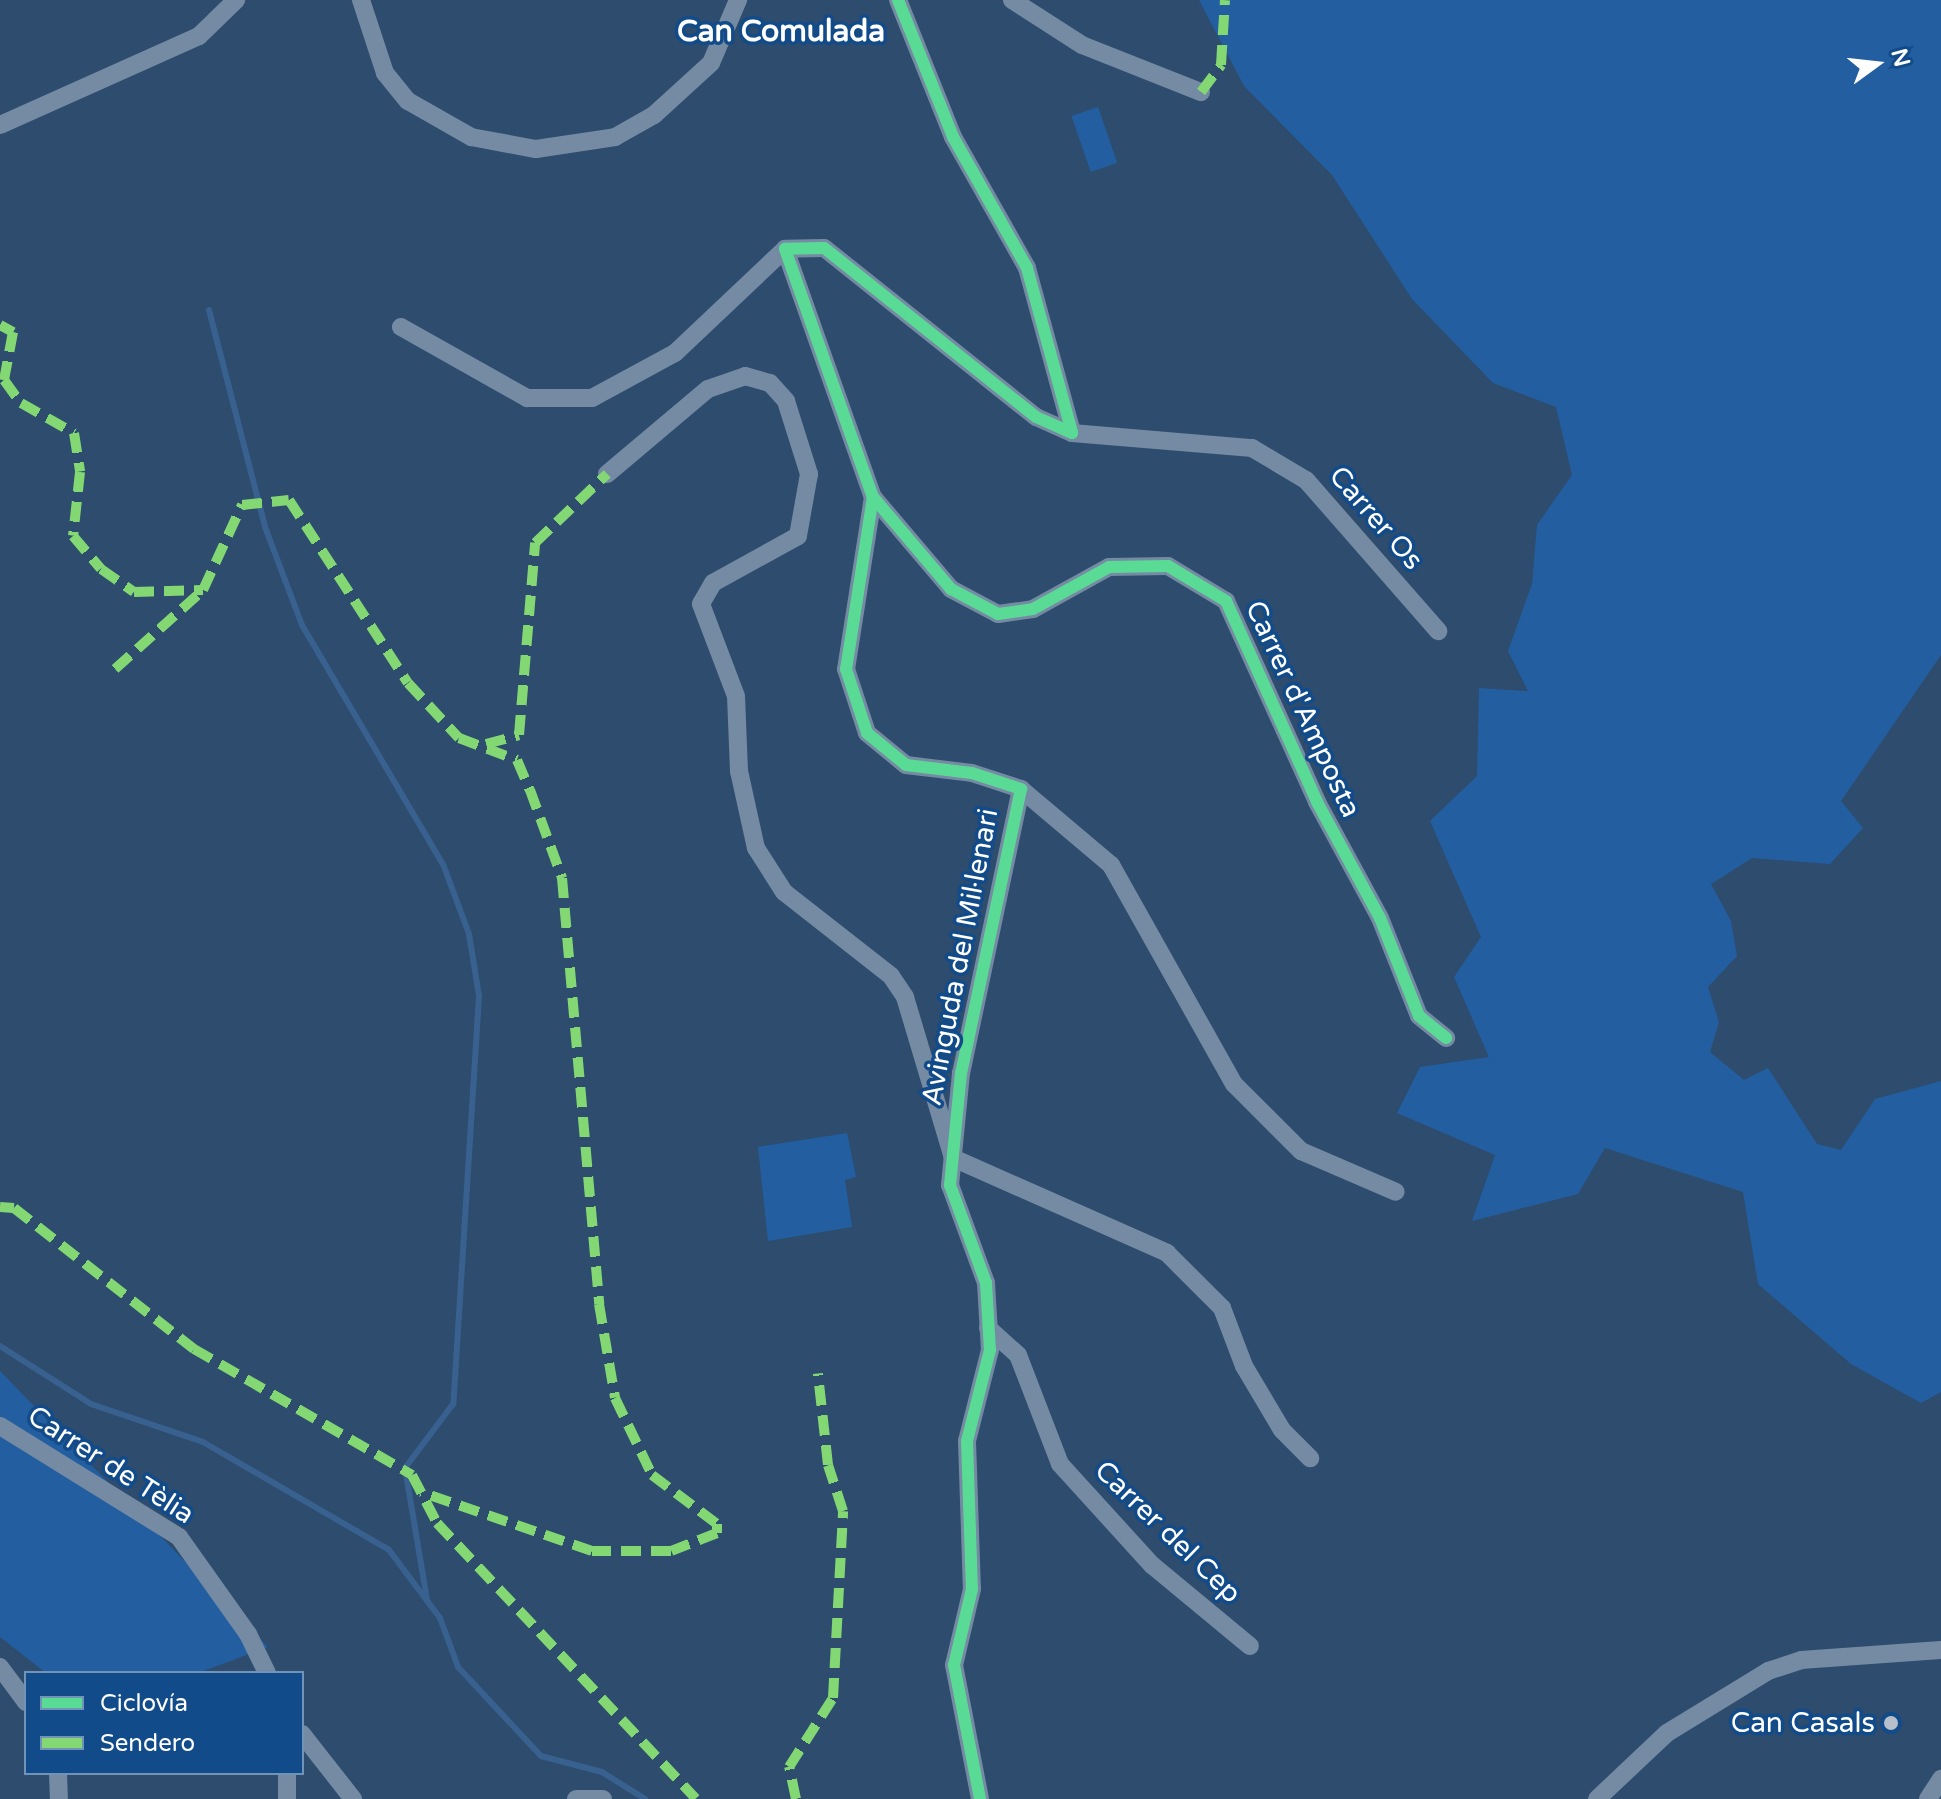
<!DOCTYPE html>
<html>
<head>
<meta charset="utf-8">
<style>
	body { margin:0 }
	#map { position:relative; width:1941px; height:1799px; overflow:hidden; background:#2d4c6e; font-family:"Varela Round",sans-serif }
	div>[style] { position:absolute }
	.green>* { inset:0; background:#235fa0; transform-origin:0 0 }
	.stream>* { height:6px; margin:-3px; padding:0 3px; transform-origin:3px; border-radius:3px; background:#38618f }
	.street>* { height:18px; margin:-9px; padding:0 9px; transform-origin:9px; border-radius:9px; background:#748ba3 }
	.quiet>* { height:10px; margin-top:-5px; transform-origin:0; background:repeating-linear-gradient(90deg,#83d873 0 20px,transparent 0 30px) }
	.cycleway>* { height:12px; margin:-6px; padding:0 6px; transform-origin:6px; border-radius:6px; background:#5adb95 }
	.dots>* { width:22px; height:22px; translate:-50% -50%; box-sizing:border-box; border:4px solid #124b89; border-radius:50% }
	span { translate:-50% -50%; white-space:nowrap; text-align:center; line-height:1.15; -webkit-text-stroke:7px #124b89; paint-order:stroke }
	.street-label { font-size:28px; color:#fff }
	.poi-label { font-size:28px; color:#fff }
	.right { translate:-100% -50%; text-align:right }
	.neighbourhood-label { font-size:30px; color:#fff; font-weight:700 }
	.legend { position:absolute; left:24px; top:1671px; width:280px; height:104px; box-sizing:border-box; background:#124b89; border:2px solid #7193b8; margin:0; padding:10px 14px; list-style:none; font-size:24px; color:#fff }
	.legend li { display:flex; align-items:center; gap:16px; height:40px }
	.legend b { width:40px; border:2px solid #7193b8 }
	.north { position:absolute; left:1837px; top:24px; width:80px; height:80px; -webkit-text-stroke:6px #124b89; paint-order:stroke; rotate:75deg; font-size:22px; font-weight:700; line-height:32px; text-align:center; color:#fff }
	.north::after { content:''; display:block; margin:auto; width:28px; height:36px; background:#fff; clip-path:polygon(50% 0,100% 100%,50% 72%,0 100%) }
</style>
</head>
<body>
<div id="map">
	<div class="green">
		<div style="clip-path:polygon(1199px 0,1941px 0,1941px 655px,1841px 801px,1863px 828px,1830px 864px,1752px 858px,1711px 884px,1731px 921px,1737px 956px,1708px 987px,1719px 1022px,1710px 1052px,1744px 1080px,1768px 1068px,1817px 1144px,1841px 1150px,1875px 1099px,1941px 1081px,1941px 1392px,1921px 1403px,1851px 1364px,1758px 1284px,1743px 1192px,1605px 1148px,1578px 1194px,1472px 1221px,1495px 1155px,1397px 1113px,1420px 1067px,1489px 1057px,1454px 977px,1481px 937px,1430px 821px,1477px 776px,1479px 688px,1528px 691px,1508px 651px,1532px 584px,1537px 525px,1572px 475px,1556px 407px,1493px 383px,1412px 299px,1332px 175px,1244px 86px)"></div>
		<div style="left:1098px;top:107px;width:59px;height:28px;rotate:71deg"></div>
		<div style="clip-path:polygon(847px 1133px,856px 1177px,845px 1180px,852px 1227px,768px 1241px,758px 1147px)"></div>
		<div style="clip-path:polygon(0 1371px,268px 1647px,198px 1673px,46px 1673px,0 1637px)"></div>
	</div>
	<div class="stream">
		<div style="left:209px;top:310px;width:224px;rotate:75.5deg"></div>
		<div style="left:265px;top:527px;width:105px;rotate:69.3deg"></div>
		<div style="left:302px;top:625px;width:277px;rotate:59.5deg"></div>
		<div style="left:443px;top:864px;width:75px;rotate:69.6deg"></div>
		<div style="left:469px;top:934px;width:63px;rotate:80.8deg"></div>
		<div style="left:479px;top:996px;width:409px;rotate:93.6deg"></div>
		<div style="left:453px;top:1404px;width:80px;rotate:126.9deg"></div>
		<div style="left:405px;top:1468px;width:134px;rotate:80.5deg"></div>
		<div style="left:0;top:1346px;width:108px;rotate:32.5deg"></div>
		<div style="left:91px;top:1404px;width:118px;rotate:18.7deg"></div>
		<div style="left:203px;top:1442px;width:215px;rotate:30.1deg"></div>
		<div style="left:389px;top:1550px;width:85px;rotate:53.1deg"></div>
		<div style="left:440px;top:1618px;width:52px;rotate:69.8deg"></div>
		<div style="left:458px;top:1667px;width:122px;rotate:47deg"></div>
		<div style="left:541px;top:1756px;width:63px;rotate:14.7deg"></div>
		<div style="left:602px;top:1772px;width:51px;rotate:32.1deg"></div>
	</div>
	<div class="street">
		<div style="left:361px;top:0;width:77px;rotate:71.8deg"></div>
		<div style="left:385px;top:73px;width:36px;rotate:51deg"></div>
		<div style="left:408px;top:101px;width:73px;rotate:29.7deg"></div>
		<div style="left:471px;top:137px;width:66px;rotate:10.5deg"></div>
		<div style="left:536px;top:149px;width:80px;rotate:-8.6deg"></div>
		<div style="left:615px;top:137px;width:45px;rotate:-29.4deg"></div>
		<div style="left:654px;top:115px;width:77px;rotate:-42.4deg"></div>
		<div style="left:711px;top:63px;width:69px;rotate:-66.8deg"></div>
		<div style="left:898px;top:0;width:148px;rotate:68.1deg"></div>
		<div style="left:953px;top:137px;width:150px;rotate:60.5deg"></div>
		<div style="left:1027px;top:268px;width:171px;rotate:74.7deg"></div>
		<div style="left:1072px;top:433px;width:39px;rotate:-156deg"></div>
		<div style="left:1036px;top:417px;width:271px;rotate:-141.4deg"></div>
		<div style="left:824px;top:248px;width:39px;rotate:179deg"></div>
		<div style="left:785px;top:249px;width:263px;rotate:70.5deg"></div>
		<div style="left:873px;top:497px;width:174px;rotate:98.9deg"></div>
		<div style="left:846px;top:669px;width:67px;rotate:71.8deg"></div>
		<div style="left:867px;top:733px;width:50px;rotate:39.4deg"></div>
		<div style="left:906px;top:765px;width:66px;rotate:6.9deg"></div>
		<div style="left:972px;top:773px;width:52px;rotate:18.1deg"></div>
		<div style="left:1021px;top:789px;width:290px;rotate:101.9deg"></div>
		<div style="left:961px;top:1073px;width:113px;rotate:95.6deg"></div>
		<div style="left:950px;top:1185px;width:104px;rotate:69.8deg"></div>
		<div style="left:986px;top:1283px;width:67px;rotate:86.6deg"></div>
		<div style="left:990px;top:1350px;width:94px;rotate:104.2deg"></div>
		<div style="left:967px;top:1441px;width:148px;rotate:88.1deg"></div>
		<div style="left:972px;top:1589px;width:78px;rotate:103.3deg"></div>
		<div style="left:954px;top:1665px;width:136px;rotate:79deg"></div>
		<div style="left:1012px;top:0;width:83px;rotate:32.7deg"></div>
		<div style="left:1082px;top:45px;width:128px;rotate:21.6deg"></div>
		<div style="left:0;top:125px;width:218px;rotate:-24.1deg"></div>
		<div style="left:199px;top:36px;width:52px;rotate:-44.2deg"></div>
		<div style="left:401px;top:327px;width:145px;rotate:29.4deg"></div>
		<div style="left:527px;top:398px;width:65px"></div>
		<div style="left:592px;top:398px;width:94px;rotate:-28.5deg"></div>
		<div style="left:675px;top:353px;width:151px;rotate:-43.4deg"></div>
		<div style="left:1072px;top:433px;width:181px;rotate:4.8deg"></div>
		<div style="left:1252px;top:448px;width:63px;rotate:30.7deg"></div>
		<div style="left:1306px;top:480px;width:201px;rotate:48.8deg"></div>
		<div style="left:607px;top:474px;width:132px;rotate:-40.1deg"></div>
		<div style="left:708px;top:389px;width:39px;rotate:-19deg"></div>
		<div style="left:745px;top:376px;width:26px;rotate:16deg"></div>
		<div style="left:770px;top:383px;width:24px;rotate:48deg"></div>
		<div style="left:786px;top:401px;width:77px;rotate:72.5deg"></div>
		<div style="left:809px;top:474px;width:63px;rotate:100.1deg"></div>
		<div style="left:798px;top:536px;width:97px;rotate:151.1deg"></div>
		<div style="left:713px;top:583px;width:24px;rotate:120deg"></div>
		<div style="left:701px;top:604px;width:98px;rotate:69.2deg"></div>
		<div style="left:736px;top:696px;width:75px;rotate:87.7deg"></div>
		<div style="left:739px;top:771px;width:79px;rotate:77.6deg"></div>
		<div style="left:756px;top:848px;width:52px;rotate:57.5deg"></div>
		<div style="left:784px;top:892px;width:136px;rotate:38.1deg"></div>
		<div style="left:891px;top:976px;width:25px;rotate:56deg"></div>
		<div style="left:905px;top:997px;width:168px;rotate:73.4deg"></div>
		<div style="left:953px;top:1158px;width:234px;rotate:23.9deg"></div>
		<div style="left:1167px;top:1253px;width:78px;rotate:45deg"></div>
		<div style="left:1222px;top:1308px;width:62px;rotate:69.2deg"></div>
		<div style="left:1244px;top:1366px;width:74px;rotate:59.3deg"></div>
		<div style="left:1282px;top:1430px;width:40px;rotate:45deg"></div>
		<div style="left:873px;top:497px;width:121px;rotate:49.7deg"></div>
		<div style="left:951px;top:589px;width:53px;rotate:28deg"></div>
		<div style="left:998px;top:614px;width:35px;rotate:-8deg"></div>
		<div style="left:1033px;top:609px;width:87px;rotate:-28.9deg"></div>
		<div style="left:1109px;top:567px;width:59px;rotate:-1deg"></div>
		<div style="left:1168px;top:566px;width:68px;rotate:31.1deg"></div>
		<div style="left:1226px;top:601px;width:221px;rotate:65.6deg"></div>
		<div style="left:1317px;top:802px;width:132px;rotate:61.5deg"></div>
		<div style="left:1380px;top:918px;width:105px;rotate:68.3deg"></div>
		<div style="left:1419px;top:1016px;width:35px;rotate:39deg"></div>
		<div style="left:1021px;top:789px;width:118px;rotate:40.2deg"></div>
		<div style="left:1111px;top:865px;width:251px;rotate:60.7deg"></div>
		<div style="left:1234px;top:1084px;width:95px;rotate:45deg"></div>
		<div style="left:1301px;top:1151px;width:103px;rotate:23.3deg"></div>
		<div style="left:988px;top:1328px;width:40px;rotate:42deg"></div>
		<div style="left:1018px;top:1355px;width:117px;rotate:68.9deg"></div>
		<div style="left:1060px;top:1464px;width:137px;rotate:47.7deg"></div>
		<div style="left:1152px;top:1565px;width:127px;rotate:39.6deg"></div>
		<div style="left:0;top:1426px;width:211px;rotate:31.8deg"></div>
		<div style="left:179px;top:1537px;width:119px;rotate:54.6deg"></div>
		<div style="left:248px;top:1634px;width:43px;rotate:64deg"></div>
		<div style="left:0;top:1667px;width:44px;rotate:53.4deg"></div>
		<div style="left:302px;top:1734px;width:83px;rotate:51.9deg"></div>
		<div style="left:58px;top:1773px;width:26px;rotate:88deg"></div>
		<div style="left:287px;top:1773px;width:26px;rotate:90deg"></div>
		<div style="left:576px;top:1799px;width:27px"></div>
		<div style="left:1597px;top:1799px;width:96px;rotate:-43.3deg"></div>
		<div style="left:1667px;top:1733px;width:119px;rotate:-31.5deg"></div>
		<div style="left:1768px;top:1671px;width:35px;rotate:-18deg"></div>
		<div style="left:1801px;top:1660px;width:140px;rotate:-4.1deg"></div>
		<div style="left:1928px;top:1799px;width:24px;rotate:-57deg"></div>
	</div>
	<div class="quiet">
		<div style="left:1201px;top:92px;width:34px;rotate:-53deg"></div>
		<div style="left:1221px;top:65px;width:65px;rotate:-86.5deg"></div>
		<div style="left:0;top:325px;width:15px;rotate:28deg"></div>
		<div style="left:13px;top:332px;width:49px;rotate:100.6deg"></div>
		<div style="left:4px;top:380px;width:29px;rotate:54deg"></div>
		<div style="left:21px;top:403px;width:61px;rotate:29.5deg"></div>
		<div style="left:74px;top:433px;width:39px;rotate:81deg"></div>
		<div style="left:80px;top:472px;width:64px;rotate:96.2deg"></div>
		<div style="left:73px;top:536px;width:43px;rotate:49.7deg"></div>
		<div style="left:101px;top:569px;width:40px;rotate:34.9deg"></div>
		<div style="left:134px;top:592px;width:69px;rotate:-1.7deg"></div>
		<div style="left:203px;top:590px;width:94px;rotate:-65.4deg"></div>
		<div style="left:242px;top:505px;width:47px;rotate:-6.1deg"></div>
		<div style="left:289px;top:500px;width:218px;rotate:57deg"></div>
		<div style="left:408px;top:683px;width:75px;rotate:47.2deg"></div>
		<div style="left:459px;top:738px;width:62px;rotate:20.8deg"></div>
		<div style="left:517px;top:760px;width:33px;rotate:67deg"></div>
		<div style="left:530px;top:790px;width:94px;rotate:70deg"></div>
		<div style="left:562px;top:878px;width:428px;rotate:85deg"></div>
		<div style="left:599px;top:1304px;width:95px;rotate:80.3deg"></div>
		<div style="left:615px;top:1398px;width:85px;rotate:64.3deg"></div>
		<div style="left:652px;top:1475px;width:81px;rotate:37deg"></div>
		<div style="left:717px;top:1524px;width:9px;rotate:90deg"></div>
		<div style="left:717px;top:1533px;width:49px;rotate:158.6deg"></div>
		<div style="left:671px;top:1551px;width:79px;rotate:180deg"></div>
		<div style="left:592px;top:1551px;width:181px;rotate:-161deg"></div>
		<div style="left:115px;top:669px;width:118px;rotate:-41.9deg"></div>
		<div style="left:486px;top:744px;width:34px;rotate:-15deg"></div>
		<div style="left:519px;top:735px;width:193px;rotate:-85.2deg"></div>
		<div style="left:535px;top:543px;width:100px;rotate:-43.8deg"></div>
		<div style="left:0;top:1207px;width:14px;rotate:4deg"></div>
		<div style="left:14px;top:1208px;width:229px;rotate:38.1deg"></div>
		<div style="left:194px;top:1349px;width:252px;rotate:30deg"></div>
		<div style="left:412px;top:1475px;width:54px;rotate:62.5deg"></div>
		<div style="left:437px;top:1523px;width:378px;rotate:46.8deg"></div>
		<div style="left:796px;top:1799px;width:33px;rotate:-102deg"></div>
		<div style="left:789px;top:1767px;width:82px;rotate:-57.5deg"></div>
		<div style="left:833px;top:1698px;width:187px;rotate:-86.9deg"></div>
		<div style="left:843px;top:1511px;width:48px;rotate:-108.1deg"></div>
		<div style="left:828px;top:1465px;width:92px;rotate:-96.3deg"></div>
	</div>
	<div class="cycleway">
		<div style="left:898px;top:0;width:148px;rotate:68.1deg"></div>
		<div style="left:953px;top:137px;width:150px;rotate:60.5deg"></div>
		<div style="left:1027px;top:268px;width:171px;rotate:74.7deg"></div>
		<div style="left:1072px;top:433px;width:39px;rotate:-156deg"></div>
		<div style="left:1036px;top:417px;width:271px;rotate:-141.4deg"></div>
		<div style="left:824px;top:248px;width:39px;rotate:179deg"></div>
		<div style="left:785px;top:249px;width:263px;rotate:70.5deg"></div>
		<div style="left:873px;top:497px;width:174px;rotate:98.9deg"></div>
		<div style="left:846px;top:669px;width:67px;rotate:71.8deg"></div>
		<div style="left:867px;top:733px;width:50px;rotate:39.4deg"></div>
		<div style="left:906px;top:765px;width:66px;rotate:6.9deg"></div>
		<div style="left:972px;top:773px;width:52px;rotate:18.1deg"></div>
		<div style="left:1021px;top:789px;width:290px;rotate:101.9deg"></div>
		<div style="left:961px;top:1073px;width:113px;rotate:95.6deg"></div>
		<div style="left:950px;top:1185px;width:104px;rotate:69.8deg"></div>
		<div style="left:986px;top:1283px;width:67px;rotate:86.6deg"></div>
		<div style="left:990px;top:1350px;width:94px;rotate:104.2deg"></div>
		<div style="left:967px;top:1441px;width:148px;rotate:88.1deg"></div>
		<div style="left:972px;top:1589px;width:78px;rotate:103.3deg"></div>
		<div style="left:954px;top:1665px;width:136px;rotate:79deg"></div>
		<div style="left:873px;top:497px;width:121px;rotate:49.7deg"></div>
		<div style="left:951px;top:589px;width:53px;rotate:28deg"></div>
		<div style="left:998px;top:614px;width:35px;rotate:-8deg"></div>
		<div style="left:1033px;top:609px;width:87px;rotate:-28.9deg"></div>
		<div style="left:1109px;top:567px;width:59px;rotate:-1deg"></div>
		<div style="left:1168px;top:566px;width:68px;rotate:31.1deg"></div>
		<div style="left:1226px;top:601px;width:221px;rotate:65.6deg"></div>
		<div style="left:1317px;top:802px;width:132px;rotate:61.5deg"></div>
		<div style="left:1380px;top:918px;width:105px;rotate:68.3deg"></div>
		<div style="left:1419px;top:1016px;width:35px;rotate:39deg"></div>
	</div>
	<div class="dots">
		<div style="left:1891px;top:1723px;background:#b6c0cc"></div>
	</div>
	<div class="street-label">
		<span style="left:1376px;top:518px;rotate:49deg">Carrer Os</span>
		<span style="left:1303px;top:709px;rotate:65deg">Carrer d'Amposta</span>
		<span style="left:960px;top:957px;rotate:-79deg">Avinguda del Mil·lenari</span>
		<span style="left:111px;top:1465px;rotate:33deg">Carrer de Tèlia</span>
		<span style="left:1168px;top:1532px;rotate:44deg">Carrer del Cep</span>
	</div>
	<div class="poi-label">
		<span class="right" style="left:1875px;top:1723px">Can Casals</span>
	</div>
	<div class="neighbourhood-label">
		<span style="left:781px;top:32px">Can Comulada</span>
	</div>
	<ul class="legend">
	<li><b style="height:10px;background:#5adb95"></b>Ciclovía</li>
	<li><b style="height:10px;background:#83d873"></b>Sendero</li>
	</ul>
	<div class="north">N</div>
</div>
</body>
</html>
